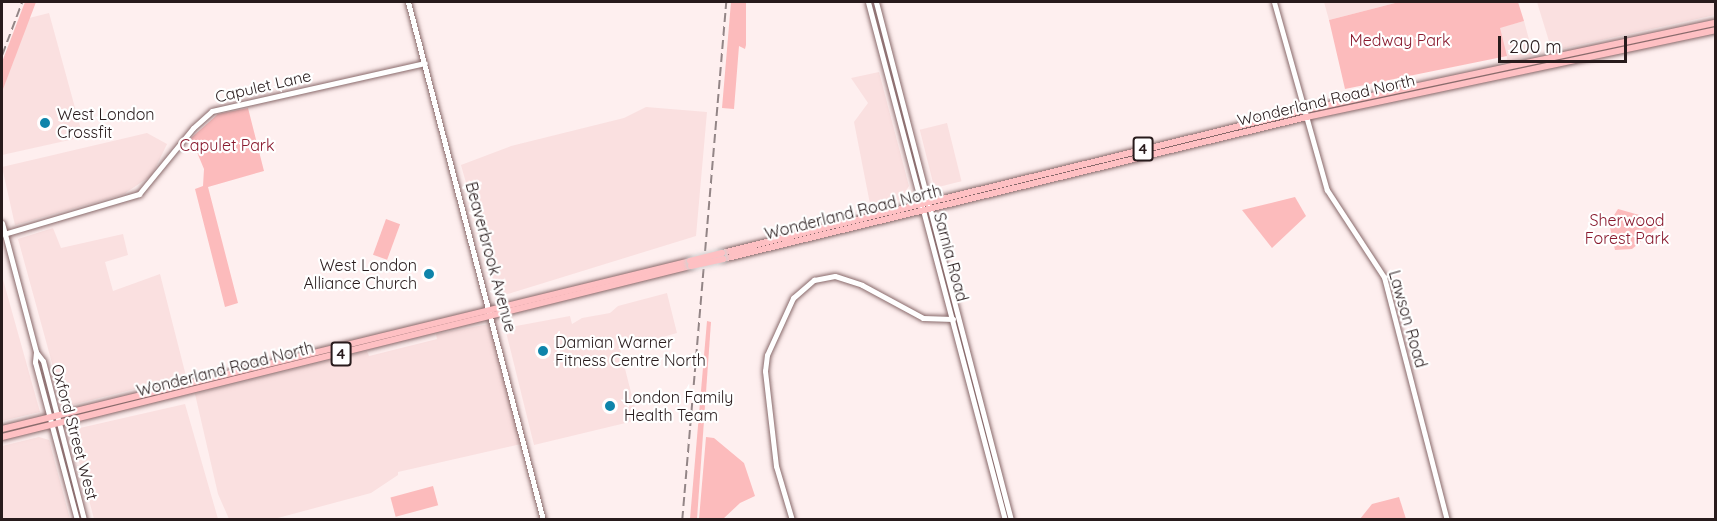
<!DOCTYPE html>
<html>
<head>
<meta charset="utf-8">
<style>
	body { margin:0 }
	#map { position:relative; width:1717px; height:521px; overflow:hidden; background:#feefef; font-family:Quicksand,sans-serif }
	div>[style] { position:absolute }
	.built>* { inset:0; background:#fae0e0; transform-origin:0 0 }
	.green>* { inset:0; background:#fcbbbc; transform-origin:0 0 }
	.roads { filter:drop-shadow(0 0 2px #88696a) drop-shadow(0 0 2px #88696a) }
	.secondary>* { height:5px; margin:-2.5px; padding:0 2.5px; transform-origin:2.5px; border-radius:2.5px; background:#fff }
	.primary>* { height:6px; margin:-3px; padding:0 3px; transform-origin:3px; border-radius:3px; background:#fec0c3 }
	.rail>* { height:1.5px; margin-top:-0.75px; transform-origin:0; background:repeating-linear-gradient(90deg,#938586 0 9px,transparent 0 13.5px) }
	.bridges { filter:drop-shadow(0 0 2px #d4d1d2) drop-shadow(0 0 2px #d4d1d2) }
	.primary-bridge>* { height:6px; margin:-3px; padding:0 3px; transform-origin:3px; border-radius:3px; background:#fec0c3 }
	.dots>* { width:16px; height:16px; translate:-50% -50%; box-sizing:border-box; border:3px solid #fff; border-radius:50% }
	span { translate:-50% -50%; white-space:nowrap; text-align:center; line-height:1.15; -webkit-text-stroke:4.5px #fff; paint-order:stroke }
	.shield-label span { padding:2px 4px; background:#fff; border:2px solid; border-radius:4px; -webkit-text-stroke-width:0 }
	.shield-label { font-size:15px; color:#281b1c; font-weight:700 }
	.park-label { font-size:16px; color:#891a2e }
	.street-label { font-size:16px; color:#281b1c }
	.poi-label { font-size:16px; color:#281b1c }
	.left { translate:0 -50%; text-align:left }
	.right { translate:-100% -50%; text-align:right }
	.frame { position:absolute; inset:0; border:3px solid #281b1c; pointer-events:none }
	.scale { position:absolute; left:1498px; top:36px; width:129px; height:27px; box-sizing:border-box; border:3px solid #281b1c; border-top:0; padding-left:8px; font-size:18px; line-height:21px; white-space:nowrap; color:#281b1c; -webkit-text-stroke:4px #fff; paint-order:stroke }
</style>
</head>
<body>
<div id="map">
	<div class="built">
		<div style="clip-path:polygon(1324px 2px,1399px 2px,1329px 20px)"></div>
		<div style="clip-path:polygon(1537px 2px,1715px 2px,1715px 15px,1552px 51px)"></div>
		<div style="clip-path:polygon(49px 13px,83px 137px,2px 155px,2px 92px,29px 18px)"></div>
		<div style="left:1524px;top:21px;width:35px;height:26px;rotate:75deg"></div>
		<div style="clip-path:polygon(879px 72px,909px 186px,900px 200px,870px 204px,854px 122px,868px 103px,851px 78px)"></div>
		<div style="clip-path:polygon(646px 107px,707px 112px,696px 236px,498px 297px,461px 165px,511px 146px,624px 118px)"></div>
		<div style="left:947px;top:123px;width:60px;height:28px;rotate:76deg"></div>
		<div style="clip-path:polygon(147px 133px,167px 144px,152px 175px,124px 194px,15px 225px,2px 167px)"></div>
		<div style="clip-path:polygon(53px 228px,61px 248px,123px 234px,128px 255px,105px 262px,113px 291px,160px 274px,186px 376px,64px 407px,18px 239px)"></div>
		<div style="clip-path:polygon(2px 276px,40px 412px,2px 421px)"></div>
		<div style="clip-path:polygon(667px 293px,677px 333px,620px 349px,638px 420px,534px 445px,505px 328px,570px 316px,572px 324px,582px 318px,610px 313px,618px 306px)"></div>
		<div style="clip-path:polygon(489px 324px,521px 444px,398px 472px,398px 475px,371px 493px,274px 519px,229px 519px,218px 494px,195px 394px,367px 351px,369px 356px,437px 339px,436px 334px)"></div>
		<div style="clip-path:polygon(185px 404px,218px 519px,94px 519px,71px 430px)"></div>
		<div style="clip-path:polygon(39px 437px,49px 440px,70px 519px,2px 519px,2px 446px)"></div>
	</div>
	<div class="green">
		<div style="clip-path:polygon(25px 2px,36px 2px,2px 92px,2px 62px)"></div>
		<div style="clip-path:polygon(731px 2px,746px 2px,746px 45px,745px 49px,739px 46px,734px 109px,722px 108px)"></div>
		<div style="clip-path:polygon(1399px 2px,1518px 2px,1524px 21px,1500px 28px,1507px 56px,1345px 89px,1329px 20px)"></div>
		<div style="clip-path:polygon(248px 108px,264px 171px,208px 187px,238px 303px,225px 307px,195px 189px,203px 186px,204px 169px,191px 138px,218px 114px)"></div>
		<div style="clip-path:polygon(1295px 197px,1306px 216px,1272px 248px,1242px 210px)"></div>
		<div style="clip-path:polygon(1618px 209px,1664px 222px,1632px 249px,1615px 250px,1609px 223px)"></div>
		<div style="left:386px;top:219px;width:15px;height:38px;rotate:20deg"></div>
		<div style="clip-path:polygon(707px 321px,711px 322px,697px 519px,690px 519px)"></div>
		<div style="clip-path:polygon(706px 437px,714px 438px,744px 463px,755px 496px,740px 503px,723px 519px,699px 519px)"></div>
		<div style="left:433px;top:486px;width:20px;height:44px;rotate:75deg"></div>
		<div style="clip-path:polygon(1399px 497px,1406px 519px,1360px 519px,1372px 504px)"></div>
	</div>
	<div class="roads">
		<div class="secondary">
			<div style="left:408px;top:2px;width:535px;rotate:75.39deg"></div>
			<div style="left:868px;top:2px;width:536px;rotate:75.19deg"></div>
			<div style="left:876px;top:2px;width:535px;rotate:75.39deg"></div>
			<div style="left:1274px;top:2px;width:195px;rotate:74.3deg"></div>
			<div style="left:1327px;top:190px;width:104px;rotate:56.8deg"></div>
			<div style="left:1384px;top:277px;width:251px;rotate:75.5deg"></div>
			<div style="left:2px;top:223px;width:133px;rotate:75.2deg"></div>
			<div style="left:36px;top:352px;width:11px;rotate:52deg"></div>
			<div style="left:43px;top:361px;width:164px;rotate:75.5deg"></div>
			<div style="left:4px;top:234px;width:141px;rotate:-16.5deg"></div>
			<div style="left:139px;top:194px;width:85px;rotate:-50.7deg"></div>
			<div style="left:193px;top:128px;width:25px;rotate:-42deg"></div>
			<div style="left:212px;top:111px;width:218px;rotate:-12.7deg"></div>
			<div style="left:36px;top:352px;width:10px;rotate:96deg"></div>
			<div style="left:35px;top:362px;width:163px;rotate:75.1deg"></div>
			<div style="left:792px;top:520px;width:56px;rotate:-106.5deg"></div>
			<div style="left:776px;top:466px;width:96px;rotate:-96.6deg"></div>
			<div style="left:765px;top:371px;width:16px;rotate:-83deg"></div>
			<div style="left:767px;top:355px;width:63px;rotate:-65.5deg"></div>
			<div style="left:793px;top:298px;width:28px;rotate:-41deg"></div>
			<div style="left:814px;top:280px;width:21px;rotate:-11deg"></div>
			<div style="left:835px;top:276px;width:28px;rotate:18deg"></div>
			<div style="left:862px;top:285px;width:69px;rotate:28.4deg"></div>
			<div style="left:923px;top:318px;width:30px;rotate:2deg"></div>
		</div>
		<div class="primary">
			<div style="left:722px;top:253px;width:600px;rotate:-13.78deg"></div>
			<div style="left:1305px;top:110px;width:420px;rotate:-12deg"></div>
			<div style="left:723px;top:259px;width:601px;rotate:-13.67deg"></div>
			<div style="left:1307px;top:117px;width:418px;rotate:-12deg"></div>
			<div style="left:2px;top:429px;width:708px;rotate:-13.72deg"></div>
			<div style="left:2px;top:437px;width:710px;rotate:-13.94deg"></div>
		</div>
	</div>
	<div class="rail">
		<div style="left:2px;top:55px;width:57px;rotate:-69.3deg"></div>
		<div style="left:682px;top:520px;width:520px;rotate:-85.14deg"></div>
	</div>
	<div class="bridges">
		<div class="primary-bridge">
			<div style="left:690px;top:261px;width:33px;rotate:-14deg"></div>
			<div style="left:691px;top:266px;width:33px;rotate:-12deg"></div>
		</div>
	</div>
	<div class="dots">
		<div style="left:45px;top:123px;background:#0e84aa"></div>
		<div style="left:429px;top:274px;background:#0e84aa"></div>
		<div style="left:543px;top:351px;background:#0e84aa"></div>
		<div style="left:610px;top:406px;background:#0e84aa"></div>
	</div>
	<div class="shield-label">
		<span style="left:1143px;top:149px">4</span>
		<span style="left:341px;top:354px">4</span>
	</div>
	<div class="park-label">
		<span style="left:1400px;top:40px">Medway Park</span>
		<span style="left:227px;top:145px">Capulet Park</span>
		<span style="left:1627px;top:229px">Sherwood<br>Forest Park</span>
	</div>
	<div class="street-label">
		<span style="left:263px;top:86px;rotate:-13deg">Capulet Lane</span>
		<span style="left:1326px;top:100px;rotate:-13deg">Wonderland Road North</span>
		<span style="left:853px;top:212px;rotate:-14deg">Wonderland Road North</span>
		<span style="left:491px;top:257px;rotate:75deg">Beaverbrook Avenue</span>
		<span style="left:951px;top:257px;rotate:75deg">Sarnia Road</span>
		<span style="left:1408px;top:319px;rotate:74deg">Lawson Road</span>
		<span style="left:225px;top:369px;rotate:-14deg">Wonderland Road North</span>
		<span style="left:75px;top:432px;rotate:75deg">Oxford Street West</span>
	</div>
	<div class="poi-label">
		<span class="left" style="left:57px;top:123px">West London<br>Crossfit</span>
		<span class="right" style="left:417px;top:274px">West London<br>Alliance Church</span>
		<span class="left" style="left:555px;top:351px">Damian Warner<br>Fitness Centre North</span>
		<span class="left" style="left:624px;top:406px">London Family<br>Health Team</span>
	</div>
	<div class="frame"></div>
	<div class="scale">200 m</div>
</div>
</body>
</html>
